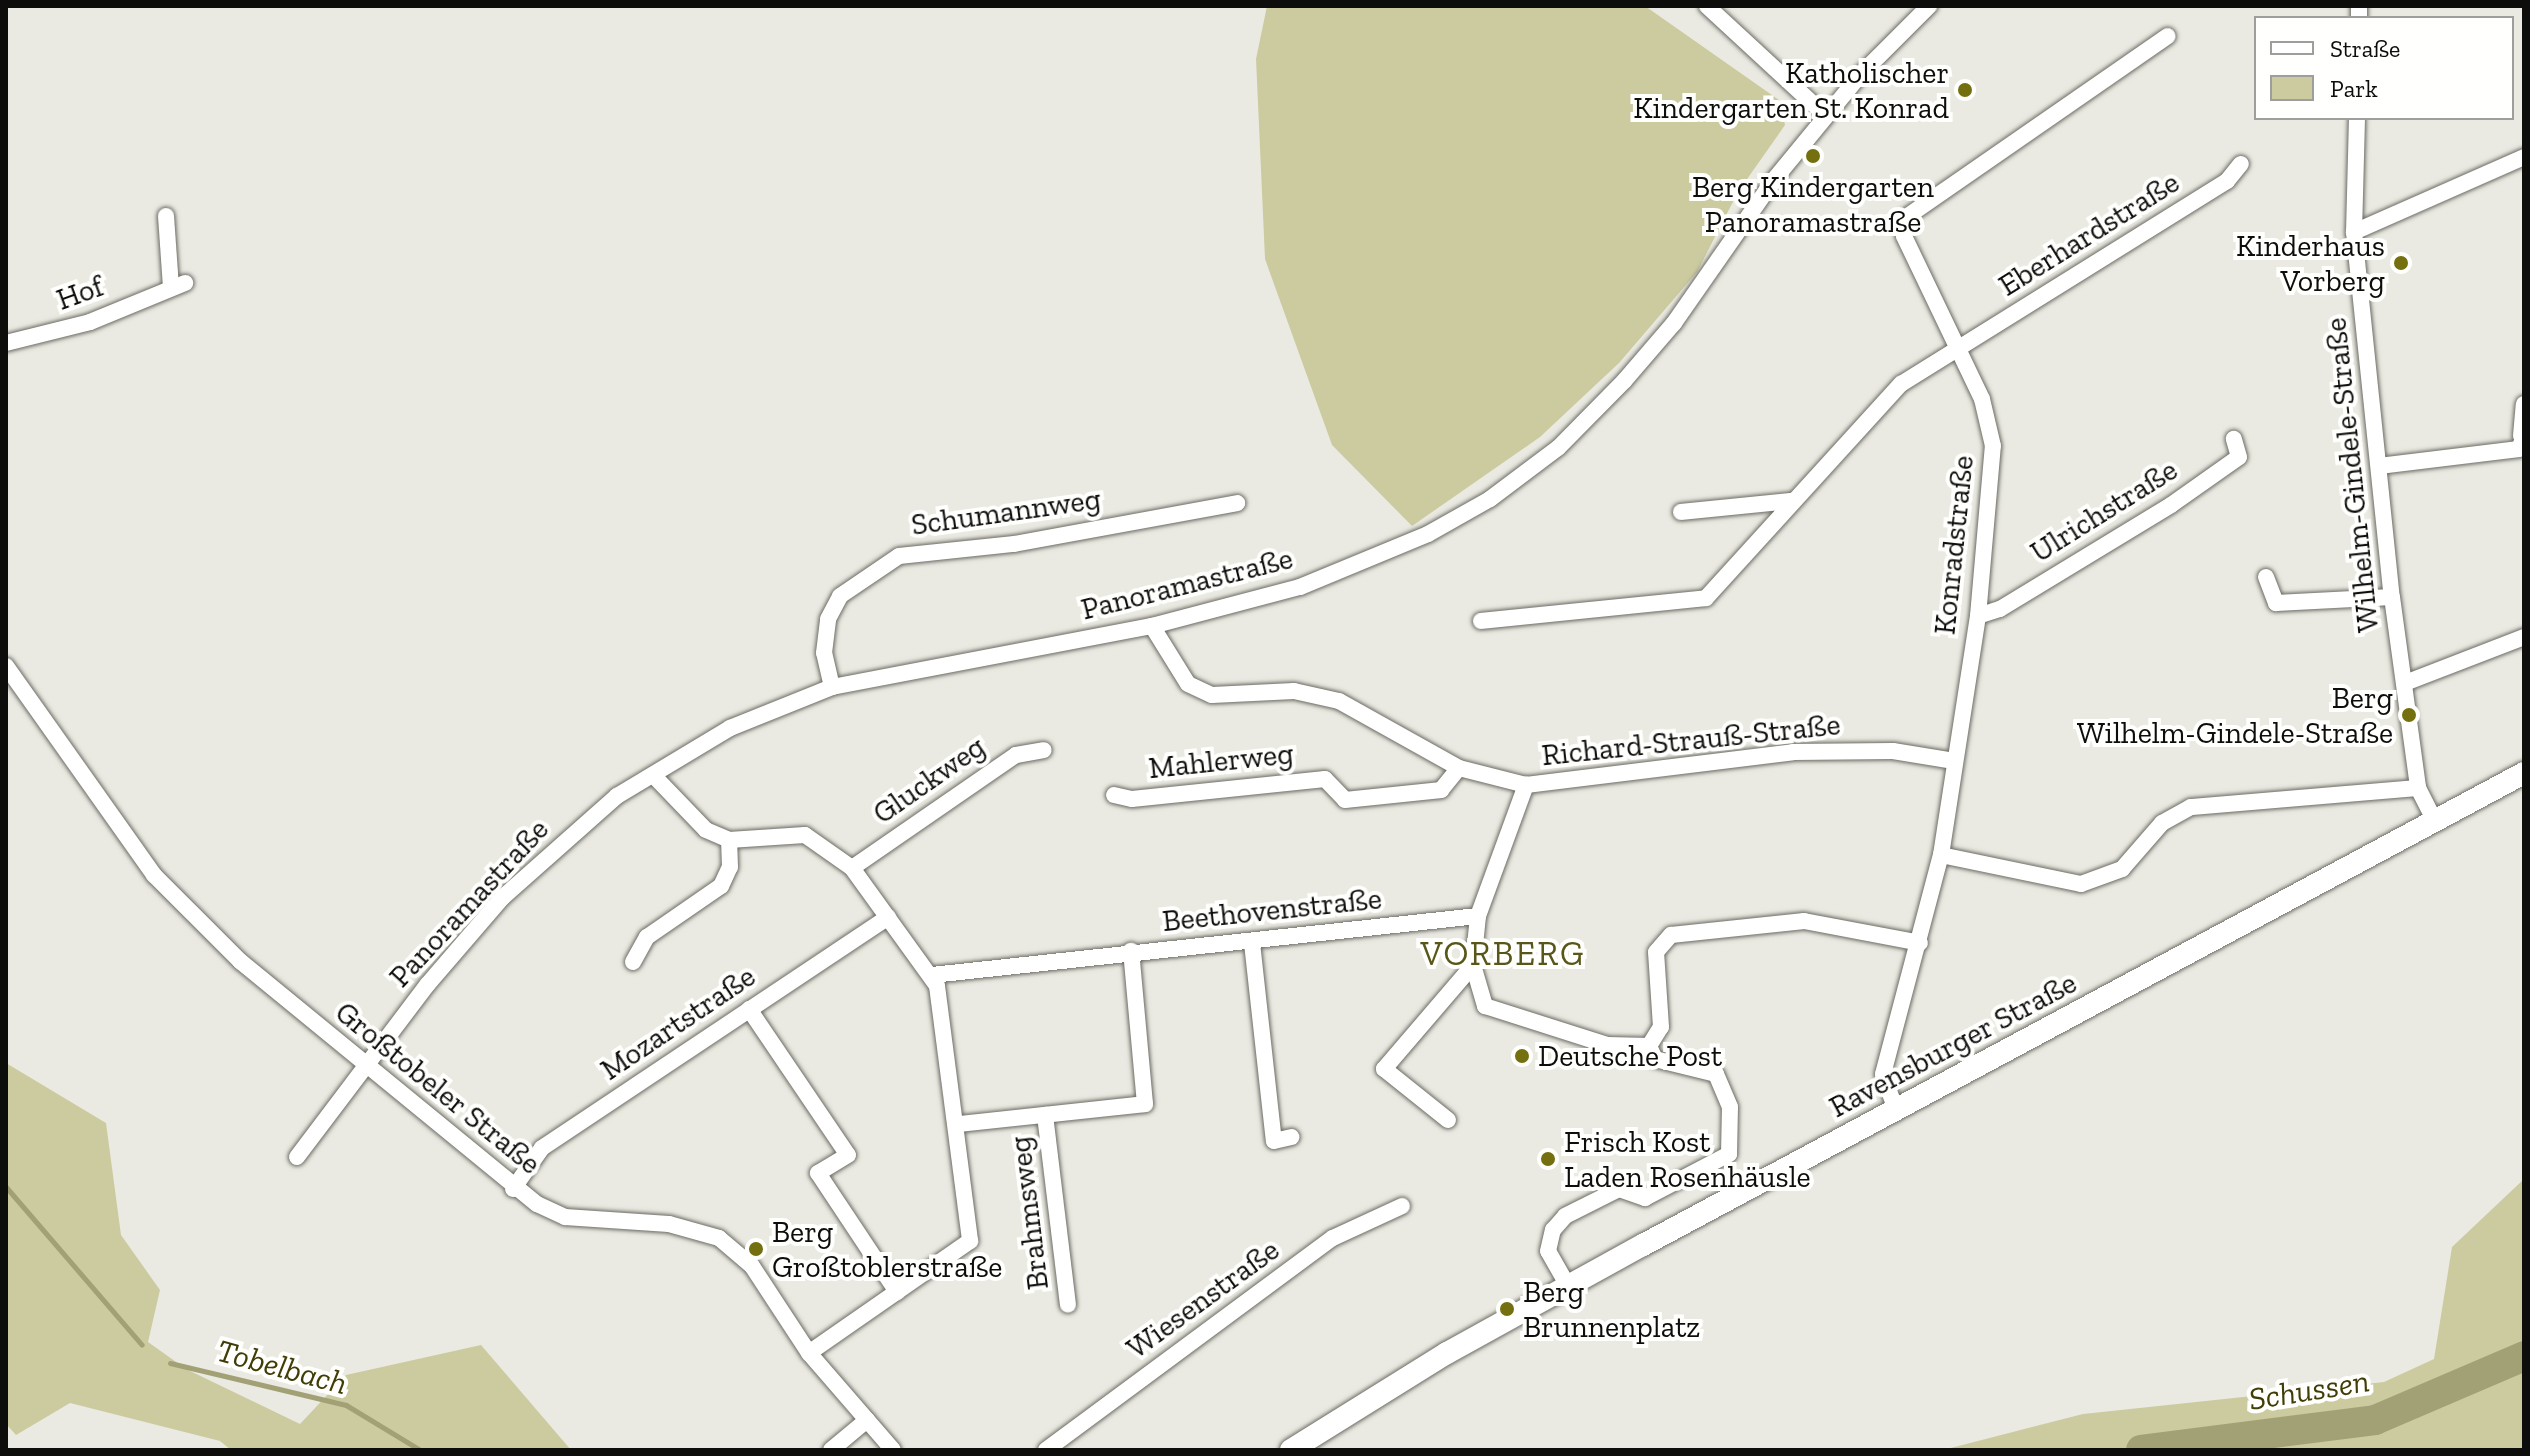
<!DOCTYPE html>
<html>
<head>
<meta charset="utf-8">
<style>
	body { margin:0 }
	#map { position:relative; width:2530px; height:1456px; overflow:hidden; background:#eaeae2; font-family:"Zilla Slab",serif }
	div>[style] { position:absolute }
	.green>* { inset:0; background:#cccba0 }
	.stream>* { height:5px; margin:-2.5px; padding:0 2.5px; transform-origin:2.5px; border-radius:2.5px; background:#a2a176 }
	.river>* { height:30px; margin:-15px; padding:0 15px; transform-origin:15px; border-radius:15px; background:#a2a176 }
	.roads { filter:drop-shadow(0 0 2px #6b6b64) drop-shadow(0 0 2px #6b6b64) }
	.street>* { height:16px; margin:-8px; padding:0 8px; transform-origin:8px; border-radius:8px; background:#fff }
	.secondary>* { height:22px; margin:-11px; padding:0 11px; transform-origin:11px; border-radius:11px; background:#fff }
	.dots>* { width:22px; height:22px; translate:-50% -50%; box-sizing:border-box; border:4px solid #fffffe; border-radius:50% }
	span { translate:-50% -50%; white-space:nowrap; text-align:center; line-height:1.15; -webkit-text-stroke:8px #fffffe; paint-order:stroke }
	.poi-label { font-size:30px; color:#0d0d0b }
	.right { translate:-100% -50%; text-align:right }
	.left { translate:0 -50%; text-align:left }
	.street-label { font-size:30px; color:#0d0d0b }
	.water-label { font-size:32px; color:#403d06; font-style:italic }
	.quarter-label { font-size:34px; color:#59561a; letter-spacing:2px }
	.frame { position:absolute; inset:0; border:8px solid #0d0d0b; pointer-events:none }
	.legend { position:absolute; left:2254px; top:16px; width:260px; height:104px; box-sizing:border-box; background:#fffffe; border:2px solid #9e9e9d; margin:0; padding:10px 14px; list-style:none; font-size:24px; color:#0d0d0b }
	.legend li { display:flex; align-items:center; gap:16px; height:40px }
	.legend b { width:40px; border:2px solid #9e9e9d }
</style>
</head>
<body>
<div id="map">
	<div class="green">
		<div style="clip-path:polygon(1267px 6px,1645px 6px,1779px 100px,1785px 125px,1738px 192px,1697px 272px,1619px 363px,1540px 437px,1412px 526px,1332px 445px,1265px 259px,1256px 59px)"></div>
		<div style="clip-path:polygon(6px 1063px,106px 1123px,121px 1235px,160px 1290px,148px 1342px,186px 1369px,300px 1424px,346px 1375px,481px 1345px,571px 1450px,231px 1450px,220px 1441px,70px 1403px,16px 1435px,6px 1424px)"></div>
		<div style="clip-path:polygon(2524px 1179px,2524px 1450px,1943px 1450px,2083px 1414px,2384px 1382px,2434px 1359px,2452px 1247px)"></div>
	</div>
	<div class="stream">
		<div style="left:6px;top:1187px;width:208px;rotate:49.3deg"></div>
		<div style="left:170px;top:1363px;width:181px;rotate:13.4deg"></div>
		<div style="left:346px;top:1405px;width:87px;rotate:31.3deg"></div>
	</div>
	<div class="river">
		<div style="left:2141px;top:1450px;width:236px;rotate:-7.3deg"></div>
		<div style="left:2375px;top:1420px;width:162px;rotate:-23.2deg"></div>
	</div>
	<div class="roads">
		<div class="street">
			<div style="left:1707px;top:6px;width:162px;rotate:42.7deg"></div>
			<div style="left:2359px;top:18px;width:12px;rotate:-90deg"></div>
			<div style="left:2357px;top:118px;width:114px;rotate:91.5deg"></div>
			<div style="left:2354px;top:232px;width:367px;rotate:84.1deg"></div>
			<div style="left:2392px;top:597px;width:193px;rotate:82.2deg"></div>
			<div style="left:2418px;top:788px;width:36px;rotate:63deg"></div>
			<div style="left:166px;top:216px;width:71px;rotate:86deg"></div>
			<div style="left:2354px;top:232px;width:186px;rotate:-23.8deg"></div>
			<div style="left:6px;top:343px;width:87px;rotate:-14deg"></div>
			<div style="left:90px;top:322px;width:103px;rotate:-22.3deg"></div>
			<div style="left:2521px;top:436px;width:32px;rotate:-85deg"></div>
			<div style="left:2379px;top:466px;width:141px;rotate:-6.9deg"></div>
			<div style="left:2519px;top:449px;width:14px;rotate:-69deg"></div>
			<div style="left:1681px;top:512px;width:112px;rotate:-5.7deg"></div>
			<div style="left:2266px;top:577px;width:28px;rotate:69deg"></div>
			<div style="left:2276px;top:603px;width:116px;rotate:-3deg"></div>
			<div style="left:1978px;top:616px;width:23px;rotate:-18deg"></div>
			<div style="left:2000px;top:609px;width:200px;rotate:-31.3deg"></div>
			<div style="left:2171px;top:505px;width:83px;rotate:-35.2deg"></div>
			<div style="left:2239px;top:457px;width:19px;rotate:-106deg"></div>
			<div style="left:1481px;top:621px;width:226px;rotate:-5.8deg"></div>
			<div style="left:1706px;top:598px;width:290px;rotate:-47.7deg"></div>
			<div style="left:1901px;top:384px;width:384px;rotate:-31.9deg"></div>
			<div style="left:2227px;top:181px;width:22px;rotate:-51deg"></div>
			<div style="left:1152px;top:626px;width:68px;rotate:58.2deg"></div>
			<div style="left:1188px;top:684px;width:26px;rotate:25deg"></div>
			<div style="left:1212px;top:695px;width:82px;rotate:-2.8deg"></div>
			<div style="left:1294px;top:691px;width:46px;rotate:12.5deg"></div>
			<div style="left:1339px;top:701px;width:137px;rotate:29.2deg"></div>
			<div style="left:1459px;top:768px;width:69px;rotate:14.2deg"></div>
			<div style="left:1526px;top:785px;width:269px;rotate:-7deg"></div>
			<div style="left:1793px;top:752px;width:100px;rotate:-0.6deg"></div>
			<div style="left:1893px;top:751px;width:62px;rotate:9.3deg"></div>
			<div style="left:6px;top:666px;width:256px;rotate:54.7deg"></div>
			<div style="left:154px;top:875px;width:122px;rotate:45deg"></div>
			<div style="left:240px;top:961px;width:384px;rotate:39.3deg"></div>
			<div style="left:537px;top:1204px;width:31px;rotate:25deg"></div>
			<div style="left:565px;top:1217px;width:104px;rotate:3.9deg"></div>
			<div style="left:669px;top:1224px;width:52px;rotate:15.6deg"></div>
			<div style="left:719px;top:1238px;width:43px;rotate:40.3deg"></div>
			<div style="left:752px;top:1266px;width:104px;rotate:56.8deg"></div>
			<div style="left:809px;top:1353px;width:128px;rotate:49.1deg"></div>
			<div style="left:2405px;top:683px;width:128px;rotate:-21.1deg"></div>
			<div style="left:832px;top:687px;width:35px;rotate:-103deg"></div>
			<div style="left:824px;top:653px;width:34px;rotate:-83deg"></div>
			<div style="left:828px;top:619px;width:26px;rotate:-62deg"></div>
			<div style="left:840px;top:596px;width:71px;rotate:-34.1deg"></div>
			<div style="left:899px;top:556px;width:116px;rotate:-6deg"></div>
			<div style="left:1014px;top:544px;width:227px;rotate:-10.4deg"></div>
			<div style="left:653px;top:775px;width:76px;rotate:46.1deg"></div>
			<div style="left:706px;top:830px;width:25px;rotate:23deg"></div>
			<div style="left:729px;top:840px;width:76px;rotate:-3.8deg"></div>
			<div style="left:805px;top:835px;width:57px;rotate:35.1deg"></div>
			<div style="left:852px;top:868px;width:145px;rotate:54.2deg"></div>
			<div style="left:937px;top:986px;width:257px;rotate:82.6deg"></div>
			<div style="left:970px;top:1241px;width:196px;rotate:145.2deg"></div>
			<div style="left:1114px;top:795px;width:18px;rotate:13deg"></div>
			<div style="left:1132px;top:799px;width:194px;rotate:-5.9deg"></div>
			<div style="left:1325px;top:779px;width:29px;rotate:46deg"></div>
			<div style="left:1345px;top:800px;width:97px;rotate:-5.9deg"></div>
			<div style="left:1441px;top:790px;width:28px;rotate:-51deg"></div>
			<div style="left:1941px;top:855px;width:143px;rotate:11.7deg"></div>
			<div style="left:2081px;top:884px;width:44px;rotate:-20.1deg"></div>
			<div style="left:2122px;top:869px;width:61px;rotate:-49deg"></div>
			<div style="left:2162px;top:823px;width:33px;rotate:-29deg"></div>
			<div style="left:2191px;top:807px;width:228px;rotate:-4.8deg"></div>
			<div style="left:852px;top:868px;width:199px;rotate:-34.6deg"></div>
			<div style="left:1016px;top:755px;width:28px;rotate:-10deg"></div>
			<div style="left:1478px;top:916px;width:49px;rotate:95.8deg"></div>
			<div style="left:1473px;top:965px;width:43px;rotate:73.7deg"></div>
			<div style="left:1485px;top:1006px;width:128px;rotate:17.7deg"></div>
			<div style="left:1607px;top:1045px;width:42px;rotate:1.4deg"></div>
			<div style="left:1252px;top:943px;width:199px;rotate:83.7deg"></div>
			<div style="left:1274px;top:1141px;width:18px;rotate:-13deg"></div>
			<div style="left:633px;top:962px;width:29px;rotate:-61deg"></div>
			<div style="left:647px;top:937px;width:90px;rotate:-34.6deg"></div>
			<div style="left:721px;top:886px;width:21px;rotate:-65deg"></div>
			<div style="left:730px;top:867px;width:27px;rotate:-92deg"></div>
			<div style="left:932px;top:975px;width:549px;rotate:-6.17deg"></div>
			<div style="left:1478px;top:916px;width:140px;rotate:-69.9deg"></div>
			<div style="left:749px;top:1009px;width:176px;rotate:55.9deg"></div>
			<div style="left:848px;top:1155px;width:35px;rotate:149deg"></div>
			<div style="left:818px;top:1173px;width:143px;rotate:56.4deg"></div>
			<div style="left:1649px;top:1046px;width:22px;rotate:-58deg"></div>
			<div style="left:1661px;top:1027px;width:75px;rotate:-93.8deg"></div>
			<div style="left:1656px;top:952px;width:23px;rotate:-49deg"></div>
			<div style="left:1671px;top:935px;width:134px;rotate:-6deg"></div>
			<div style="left:1804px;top:921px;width:118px;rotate:10.7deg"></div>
			<div style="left:1896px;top:1110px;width:38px;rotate:-110deg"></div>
			<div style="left:1883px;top:1074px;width:227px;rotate:-75.2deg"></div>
			<div style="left:1941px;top:855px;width:242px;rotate:-81.2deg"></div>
			<div style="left:1978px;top:616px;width:171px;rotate:-85deg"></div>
			<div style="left:1993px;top:446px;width:48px;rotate:-103.2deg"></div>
			<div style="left:1982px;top:399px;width:181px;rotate:-115.6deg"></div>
			<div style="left:1904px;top:236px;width:16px;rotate:-97deg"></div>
			<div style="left:1902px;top:220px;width:323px;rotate:-34.7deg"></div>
			<div style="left:1045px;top:1115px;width:191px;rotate:83.1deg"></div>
			<div style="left:1448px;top:1120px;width:82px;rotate:-141.4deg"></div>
			<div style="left:1384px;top:1069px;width:137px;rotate:-49.4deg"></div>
			<div style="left:959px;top:1124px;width:187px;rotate:-6.1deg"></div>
			<div style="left:1145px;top:1104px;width:154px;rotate:-95.2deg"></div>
			<div style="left:297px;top:1157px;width:217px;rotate:-52.9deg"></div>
			<div style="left:428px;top:984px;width:113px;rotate:-49.3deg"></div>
			<div style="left:502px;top:898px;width:154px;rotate:-41.6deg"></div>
			<div style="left:617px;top:796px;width:132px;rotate:-31deg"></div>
			<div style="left:730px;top:728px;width:110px;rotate:-21.9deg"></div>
			<div style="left:832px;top:687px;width:326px;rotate:-10.8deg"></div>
			<div style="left:1152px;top:626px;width:153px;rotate:-14.8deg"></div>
			<div style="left:1300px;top:587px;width:139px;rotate:-22.5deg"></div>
			<div style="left:1428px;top:534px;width:71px;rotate:-29.4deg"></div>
			<div style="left:1490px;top:499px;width:85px;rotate:-36.9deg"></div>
			<div style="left:1558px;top:448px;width:95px;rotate:-45.4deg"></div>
			<div style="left:1625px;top:380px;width:75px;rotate:-49.3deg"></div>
			<div style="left:1674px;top:323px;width:173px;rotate:-55.1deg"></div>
			<div style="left:1773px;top:181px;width:137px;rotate:-50.6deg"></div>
			<div style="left:1860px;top:75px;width:98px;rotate:-45deg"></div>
			<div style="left:513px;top:1189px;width:50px;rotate:-54.7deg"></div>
			<div style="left:542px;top:1148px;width:416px;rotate:-33.7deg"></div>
			<div style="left:1568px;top:1286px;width:40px;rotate:-119.7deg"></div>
			<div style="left:1548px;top:1251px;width:22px;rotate:-77deg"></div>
			<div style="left:1553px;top:1230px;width:18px;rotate:-49deg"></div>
			<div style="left:1565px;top:1216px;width:60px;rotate:-26.6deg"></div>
			<div style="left:1619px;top:1189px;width:28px;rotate:19deg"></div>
			<div style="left:1645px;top:1198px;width:95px;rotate:-27.6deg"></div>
			<div style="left:1729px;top:1154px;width:47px;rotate:-88.8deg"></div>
			<div style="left:1730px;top:1107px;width:36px;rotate:-113deg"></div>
			<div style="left:1716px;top:1074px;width:63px;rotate:-166.2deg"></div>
			<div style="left:1655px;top:1059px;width:14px;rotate:-115deg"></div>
			<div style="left:831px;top:1450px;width:47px;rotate:-39.8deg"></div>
			<div style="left:1046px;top:1450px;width:357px;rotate:-36.5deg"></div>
			<div style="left:1333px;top:1238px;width:76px;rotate:-24.9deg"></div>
		</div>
		<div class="secondary">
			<div style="left:1291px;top:1450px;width:184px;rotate:-31.9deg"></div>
			<div style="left:1447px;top:1353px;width:224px;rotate:-28.9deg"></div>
			<div style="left:1643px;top:1245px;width:999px;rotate:-28.18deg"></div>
		</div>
	</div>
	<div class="dots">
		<div style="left:1965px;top:90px;background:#746f0f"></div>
		<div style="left:1813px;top:156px;background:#746f0f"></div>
		<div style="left:2401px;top:263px;background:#746f0f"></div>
		<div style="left:2409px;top:715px;background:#746f0f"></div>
		<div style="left:1522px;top:1056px;background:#746f0f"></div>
		<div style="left:1548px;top:1159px;background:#746f0f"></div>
		<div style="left:756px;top:1249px;background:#746f0f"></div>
		<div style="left:1507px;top:1309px;background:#746f0f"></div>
	</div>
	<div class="poi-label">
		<span class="right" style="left:1949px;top:90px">Katholischer<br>Kindergarten St. Konrad</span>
		<span style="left:1813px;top:204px">Berg Kindergarten<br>Panoramastraße</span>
		<span class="right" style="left:2385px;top:263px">Kinderhaus<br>Vorberg</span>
		<span class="right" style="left:2393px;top:715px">Berg<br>Wilhelm-Gindele-Straße</span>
		<span class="left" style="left:1538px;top:1056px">Deutsche Post</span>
		<span class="left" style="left:1564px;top:1159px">Frisch Kost<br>Laden Rosenhäusle</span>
		<span class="left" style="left:772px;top:1249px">Berg<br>Großtoblerstraße</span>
		<span class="left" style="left:1523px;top:1309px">Berg<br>Brunnenplatz</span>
	</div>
	<div class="street-label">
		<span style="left:2089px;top:234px;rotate:-32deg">Eberhardstraße</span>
		<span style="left:80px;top:293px;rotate:-20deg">Hof</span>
		<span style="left:2352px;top:475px;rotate:-96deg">Wilhelm-Gindele-Straße</span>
		<span style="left:2104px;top:511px;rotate:-32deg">Ulrichstraße</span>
		<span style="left:1006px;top:512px;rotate:-8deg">Schumannweg</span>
		<span style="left:1954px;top:545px;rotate:-84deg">Konradstraße</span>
		<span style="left:1187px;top:584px;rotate:-14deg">Panoramastraße</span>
		<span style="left:1691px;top:740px;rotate:-6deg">Richard-Strauß-Straße</span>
		<span style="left:1221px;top:761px;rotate:-6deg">Mahlerweg</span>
		<span style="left:929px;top:780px;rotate:-35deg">Gluckweg</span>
		<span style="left:469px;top:903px;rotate:-47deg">Panoramastraße</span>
		<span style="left:1272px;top:910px;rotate:-6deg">Beethovenstraße</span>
		<span style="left:678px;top:1023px;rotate:-34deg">Mozartstraße</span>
		<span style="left:1953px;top:1045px;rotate:-28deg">Ravensburger Straße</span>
		<span style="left:438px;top:1088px;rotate:39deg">Großtobeler Straße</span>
		<span style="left:1029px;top:1213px;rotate:-97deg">Brahmsweg</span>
		<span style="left:1203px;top:1299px;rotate:-36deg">Wiesenstraße</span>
	</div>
	<div class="water-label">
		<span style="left:282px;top:1367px;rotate:15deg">Tobelbach</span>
		<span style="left:2309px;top:1390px;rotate:-9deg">Schussen</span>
	</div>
	<div class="quarter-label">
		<span style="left:1503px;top:954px">VORBERG</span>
	</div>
	<div class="frame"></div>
	<ul class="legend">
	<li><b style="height:10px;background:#fff"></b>Straße</li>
	<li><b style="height:22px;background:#cccba0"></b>Park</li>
	</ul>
</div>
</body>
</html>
